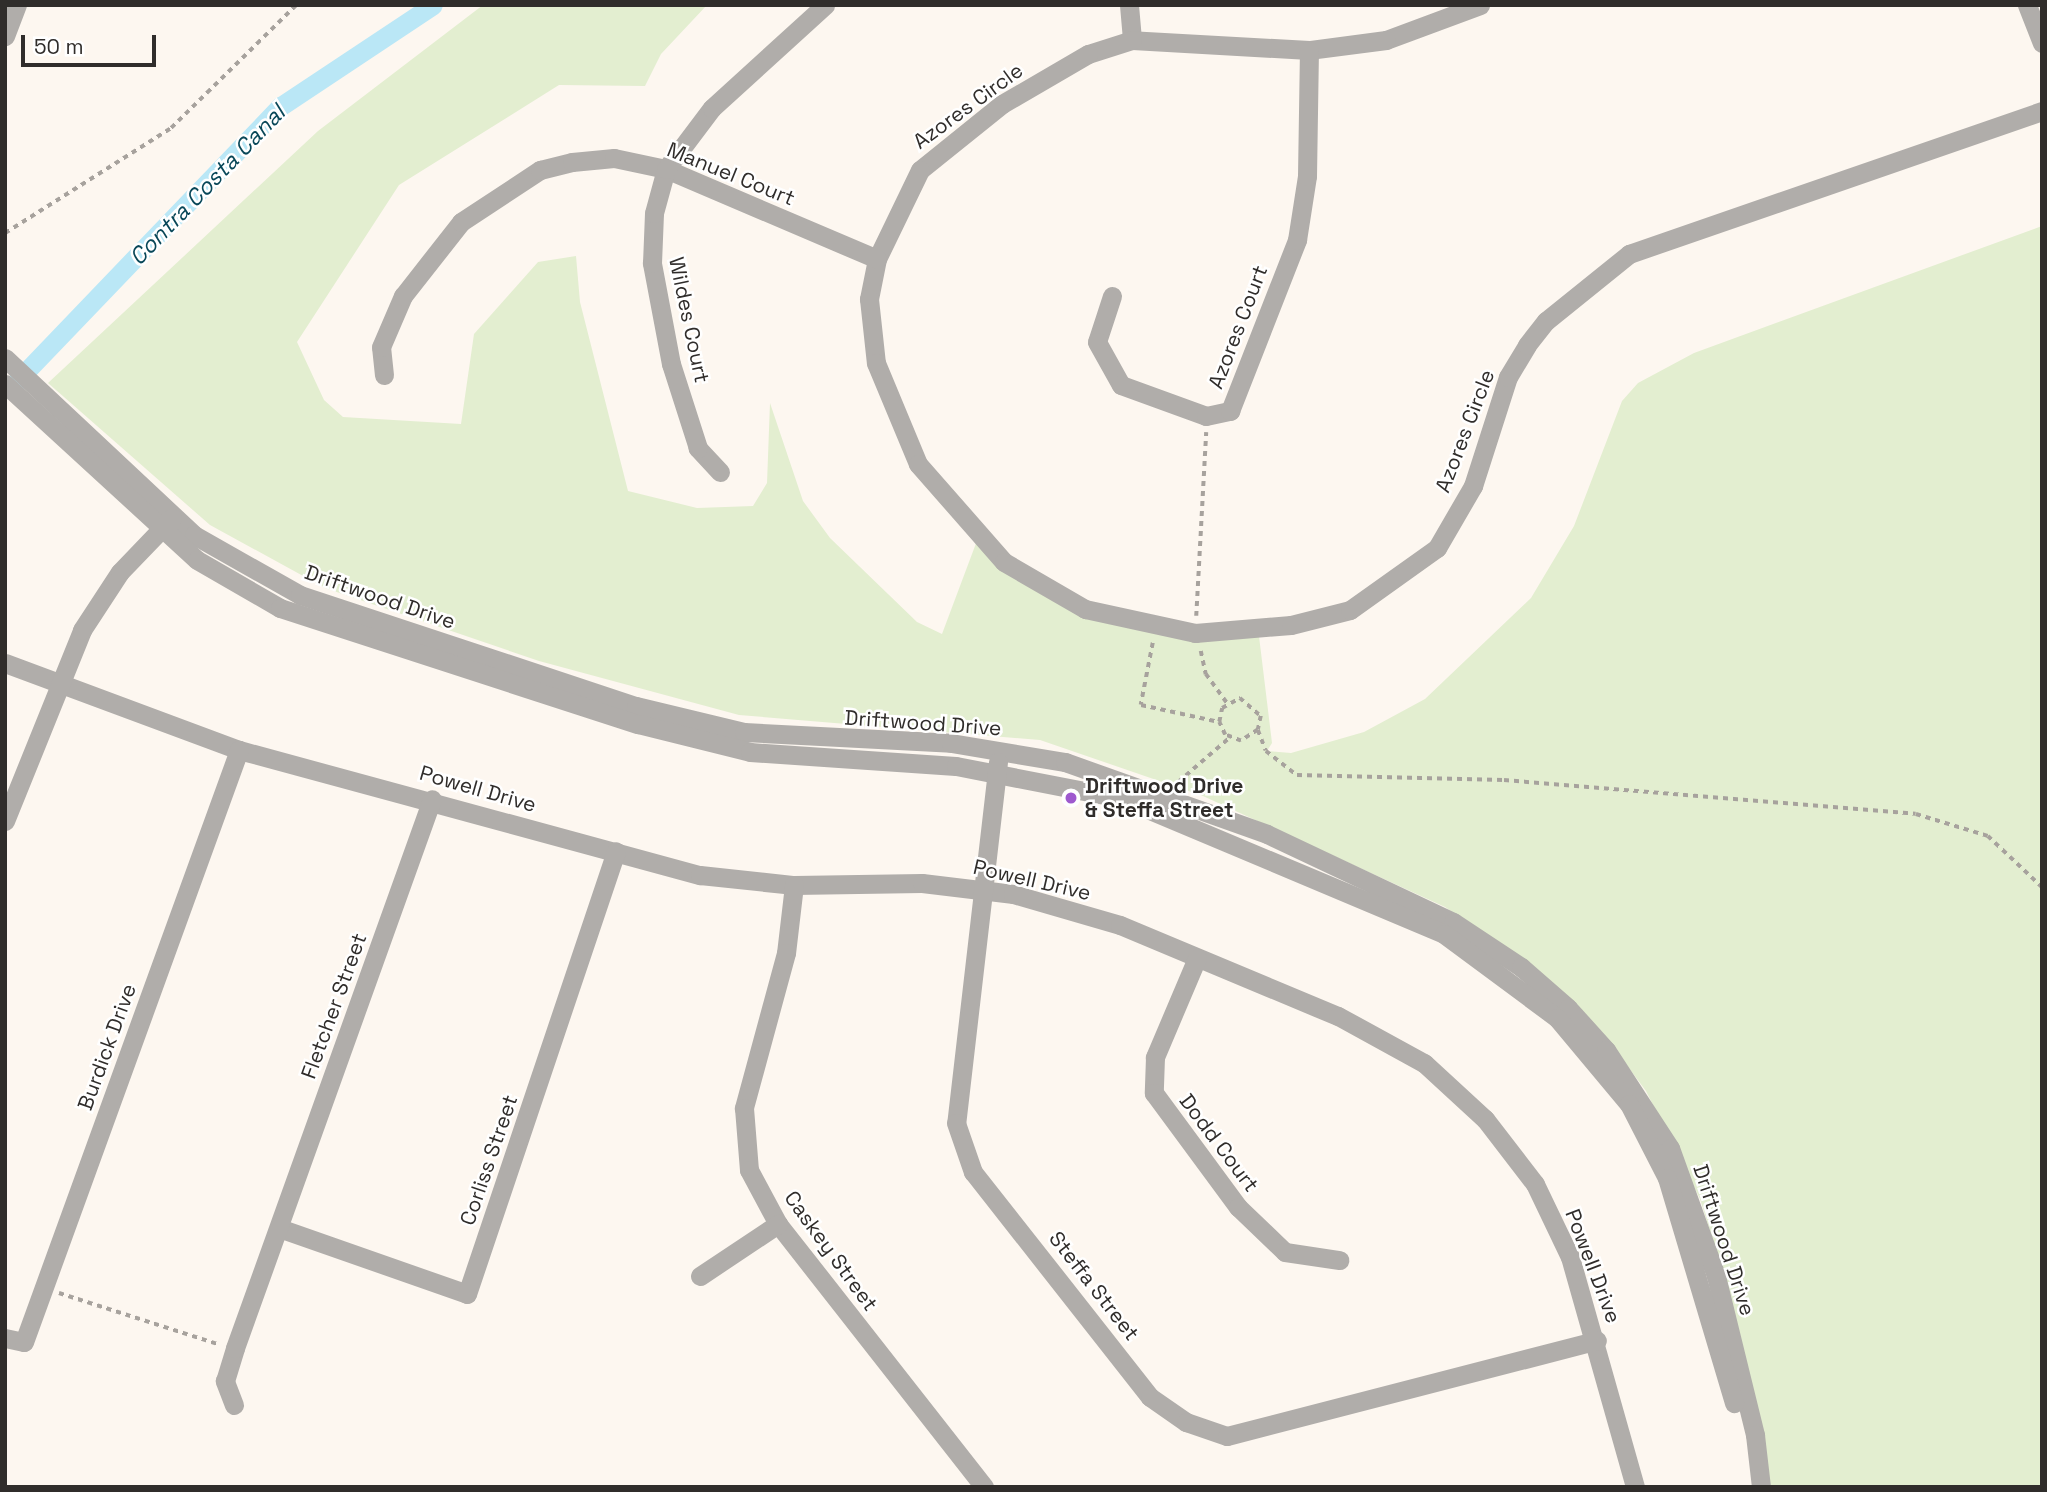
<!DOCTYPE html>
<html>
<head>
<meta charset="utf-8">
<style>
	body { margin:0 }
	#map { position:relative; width:2047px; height:1492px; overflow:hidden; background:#fdf7f0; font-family:"Space Grotesk",sans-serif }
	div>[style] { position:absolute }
	.green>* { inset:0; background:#e3eed0 }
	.canal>* { height:19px; margin:-9.5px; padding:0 9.5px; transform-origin:9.5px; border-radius:9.5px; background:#bae7f6 }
	.path>* { height:3.5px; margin-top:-1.75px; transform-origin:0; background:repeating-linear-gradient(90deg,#a7a29d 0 5px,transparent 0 10px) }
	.minor>* { height:19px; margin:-9.5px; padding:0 9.5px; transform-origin:9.5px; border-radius:9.5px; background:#b0adaa }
	.dots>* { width:19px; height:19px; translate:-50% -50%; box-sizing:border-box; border:4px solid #fff; border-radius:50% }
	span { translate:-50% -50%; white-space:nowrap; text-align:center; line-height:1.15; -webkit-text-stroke:5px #fff; paint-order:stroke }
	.street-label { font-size:21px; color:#302d2b }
	.poi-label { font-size:21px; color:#302d2b; font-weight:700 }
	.left { translate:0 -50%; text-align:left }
	.water-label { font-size:23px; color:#084758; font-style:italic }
	.frame { position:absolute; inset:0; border:7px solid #302d2b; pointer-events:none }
	.scale { position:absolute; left:21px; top:35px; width:135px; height:32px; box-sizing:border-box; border:4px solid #302d2b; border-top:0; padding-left:9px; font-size:21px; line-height:24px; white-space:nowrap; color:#302d2b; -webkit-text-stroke:5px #fff; paint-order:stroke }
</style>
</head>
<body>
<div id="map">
	<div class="green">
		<div style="clip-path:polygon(483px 5px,707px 5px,661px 54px,645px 86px,559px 85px,399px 185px,297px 342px,324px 400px,343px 417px,461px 424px,474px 334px,538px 262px,576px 256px,580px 302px,628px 491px,697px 508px,753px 506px,767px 483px,770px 403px,803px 501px,830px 538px,917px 622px,942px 634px,978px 538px,1085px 609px,1156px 627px,1258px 628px,1272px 743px,1267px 751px,1291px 753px,1364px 732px,1425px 699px,1531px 598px,1574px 526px,1622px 401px,1638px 383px,1694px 353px,2042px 226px,2042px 1487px,1770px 1487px,1723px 1273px,1700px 1199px,1646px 1091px,1602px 1032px,1551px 982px,1445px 907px,1203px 796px,1040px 740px,739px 715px,539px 661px,325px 588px,210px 525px,48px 383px,318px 131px)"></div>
	</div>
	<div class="canal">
		<div style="left:13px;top:385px;width:387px;rotate:-46.2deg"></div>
		<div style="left:281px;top:106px;width:182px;rotate:-33.6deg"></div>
	</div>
	<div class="path">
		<div style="left:5px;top:233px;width:196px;rotate:-32.3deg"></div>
		<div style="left:171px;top:128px;width:175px;rotate:-44.5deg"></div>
		<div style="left:1196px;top:616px;width:184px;rotate:-86.9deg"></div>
		<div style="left:1153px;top:643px;width:63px;rotate:101deg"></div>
		<div style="left:1141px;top:705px;width:80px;rotate:12.3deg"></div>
		<div style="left:1219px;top:722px;width:14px;rotate:-78deg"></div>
		<div style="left:1222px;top:708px;width:21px;rotate:-29deg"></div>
		<div style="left:1240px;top:698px;width:28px;rotate:41deg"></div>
		<div style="left:1261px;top:716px;width:14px;rotate:102deg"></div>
		<div style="left:1258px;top:730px;width:20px;rotate:147deg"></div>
		<div style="left:1241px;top:741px;width:17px;rotate:-159deg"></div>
		<div style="left:1225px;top:735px;width:14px;rotate:-115deg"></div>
		<div style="left:1201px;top:651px;width:24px;rotate:78deg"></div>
		<div style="left:1206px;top:674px;width:36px;rotate:54deg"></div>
		<div style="left:1258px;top:730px;width:22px;rotate:69deg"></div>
		<div style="left:1266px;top:751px;width:39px;rotate:38deg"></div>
		<div style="left:1297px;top:775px;width:207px;rotate:1.4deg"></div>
		<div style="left:1504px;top:780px;width:413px;rotate:4.7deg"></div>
		<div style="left:1916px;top:814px;width:75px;rotate:17deg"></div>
		<div style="left:1988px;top:836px;width:74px;rotate:43.4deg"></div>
		<div style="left:1178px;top:782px;width:67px;rotate:-40.8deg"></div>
		<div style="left:59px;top:1293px;width:167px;rotate:17.8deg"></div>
	</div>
	<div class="minor">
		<div style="left:1129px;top:5px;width:35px;rotate:85deg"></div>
		<div style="left:1480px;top:5px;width:100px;rotate:159.6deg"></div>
		<div style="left:1386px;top:40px;width:78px;rotate:172.6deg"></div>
		<div style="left:1309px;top:50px;width:177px;rotate:-176.8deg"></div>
		<div style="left:1132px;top:40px;width:46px;rotate:162.3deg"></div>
		<div style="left:1088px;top:54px;width:99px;rotate:149.8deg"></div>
		<div style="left:1002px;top:104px;width:105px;rotate:141.2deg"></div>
		<div style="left:920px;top:170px;width:99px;rotate:115.8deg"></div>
		<div style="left:877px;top:259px;width:41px;rotate:101.3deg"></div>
		<div style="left:869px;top:299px;width:64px;rotate:83.8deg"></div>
		<div style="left:876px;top:363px;width:109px;rotate:67.4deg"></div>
		<div style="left:918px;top:464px;width:130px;rotate:48.7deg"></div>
		<div style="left:1004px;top:562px;width:94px;rotate:30.1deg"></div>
		<div style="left:1085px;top:609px;width:113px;rotate:12.3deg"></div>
		<div style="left:1195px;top:633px;width:96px;rotate:-4.8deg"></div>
		<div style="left:1291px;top:625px;width:61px;rotate:-14.3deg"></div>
		<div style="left:1350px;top:610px;width:107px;rotate:-35.5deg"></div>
		<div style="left:1437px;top:548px;width:72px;rotate:-59.9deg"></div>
		<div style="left:1473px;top:486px;width:114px;rotate:-72.2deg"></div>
		<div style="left:1508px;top:377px;width:37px;rotate:-59deg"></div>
		<div style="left:1527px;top:345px;width:31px;rotate:-52deg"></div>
		<div style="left:1546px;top:321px;width:107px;rotate:-38.9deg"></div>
		<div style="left:1629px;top:254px;width:437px;rotate:-19.1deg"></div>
		<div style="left:2027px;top:5px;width:41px;rotate:68.5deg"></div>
		<div style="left:5px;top:36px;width:33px;rotate:-69deg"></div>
		<div style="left:1112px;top:296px;width:48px;rotate:108.1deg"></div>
		<div style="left:1097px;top:342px;width:49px;rotate:60.8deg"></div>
		<div style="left:1121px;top:385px;width:90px;rotate:20deg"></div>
		<div style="left:1206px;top:416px;width:25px;rotate:-12deg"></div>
		<div style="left:1230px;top:411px;width:184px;rotate:-68.6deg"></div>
		<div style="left:1297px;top:240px;width:65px;rotate:-81.1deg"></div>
		<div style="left:1307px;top:176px;width:126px;rotate:-89.1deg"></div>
		<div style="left:5px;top:358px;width:259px;rotate:43.1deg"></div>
		<div style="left:194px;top:535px;width:122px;rotate:29.5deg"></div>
		<div style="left:300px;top:595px;width:354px;rotate:18.3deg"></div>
		<div style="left:636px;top:706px;width:111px;rotate:13.5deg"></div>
		<div style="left:744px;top:732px;width:207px;rotate:3deg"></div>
		<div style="left:951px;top:743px;width:116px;rotate:9.5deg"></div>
		<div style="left:1065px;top:762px;width:214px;rotate:19.6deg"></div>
		<div style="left:1267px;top:834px;width:206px;rotate:25.3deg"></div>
		<div style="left:1453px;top:922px;width:82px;rotate:33.5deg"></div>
		<div style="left:1521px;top:967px;width:62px;rotate:41.1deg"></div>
		<div style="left:1568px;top:1008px;width:57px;rotate:47.9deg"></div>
		<div style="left:1606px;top:1050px;width:117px;rotate:56.9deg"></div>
		<div style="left:1670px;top:1148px;width:136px;rotate:70.2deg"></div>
		<div style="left:1716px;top:1276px;width:164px;rotate:76.2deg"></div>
		<div style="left:1755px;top:1435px;width:52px;rotate:83.4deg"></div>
		<div style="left:384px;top:375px;width:28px;rotate:-96deg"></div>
		<div style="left:381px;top:347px;width:56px;rotate:-66.7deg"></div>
		<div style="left:403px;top:296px;width:94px;rotate:-51.9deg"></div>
		<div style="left:461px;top:222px;width:95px;rotate:-33.4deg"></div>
		<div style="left:540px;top:170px;width:33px;rotate:-14deg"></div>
		<div style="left:572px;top:162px;width:42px;rotate:-5.4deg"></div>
		<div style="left:614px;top:158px;width:53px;rotate:11.9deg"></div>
		<div style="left:666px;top:169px;width:229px;rotate:23.1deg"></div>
		<div style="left:5px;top:384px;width:260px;rotate:42.5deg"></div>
		<div style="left:197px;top:560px;width:96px;rotate:30deg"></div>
		<div style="left:280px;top:608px;width:376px;rotate:18deg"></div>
		<div style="left:638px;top:724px;width:115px;rotate:14deg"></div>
		<div style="left:750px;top:752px;width:206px;rotate:3.9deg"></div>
		<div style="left:956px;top:766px;width:168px;rotate:11deg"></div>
		<div style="left:1121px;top:798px;width:350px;rotate:22.8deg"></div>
		<div style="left:1444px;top:934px;width:141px;rotate:36.6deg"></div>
		<div style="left:1557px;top:1018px;width:112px;rotate:50.1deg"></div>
		<div style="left:1629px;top:1104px;width:83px;rotate:62.8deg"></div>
		<div style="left:1667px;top:1178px;width:235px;rotate:73.4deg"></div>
		<div style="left:720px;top:472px;width:33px;rotate:-133deg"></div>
		<div style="left:698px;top:448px;width:88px;rotate:-107.8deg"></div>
		<div style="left:671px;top:364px;width:103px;rotate:-100.7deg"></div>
		<div style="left:652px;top:263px;width:50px;rotate:-87.7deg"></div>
		<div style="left:654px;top:213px;width:46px;rotate:-74.7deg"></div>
		<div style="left:666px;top:169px;width:76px;rotate:-53deg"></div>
		<div style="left:712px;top:108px;width:153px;rotate:-42.3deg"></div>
		<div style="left:5px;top:663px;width:250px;rotate:20.4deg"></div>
		<div style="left:239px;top:750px;width:478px;rotate:15.2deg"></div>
		<div style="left:700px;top:875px;width:95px;rotate:6.1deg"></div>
		<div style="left:794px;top:885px;width:128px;rotate:-0.9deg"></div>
		<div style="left:922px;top:883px;width:92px;rotate:6.9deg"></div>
		<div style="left:1013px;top:894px;width:111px;rotate:16.2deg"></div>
		<div style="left:1120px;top:925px;width:236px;rotate:22.7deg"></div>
		<div style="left:1338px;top:1016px;width:98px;rotate:28.7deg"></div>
		<div style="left:1424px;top:1063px;width:83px;rotate:42.6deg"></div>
		<div style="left:1485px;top:1119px;width:82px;rotate:52.4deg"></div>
		<div style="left:1535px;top:1184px;width:81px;rotate:64.4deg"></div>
		<div style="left:1570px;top:1257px;width:239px;rotate:74.2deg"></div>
		<div style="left:998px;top:762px;width:363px;rotate:96.6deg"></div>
		<div style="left:956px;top:1123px;width:52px;rotate:70.9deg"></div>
		<div style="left:973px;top:1172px;width:286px;rotate:51.8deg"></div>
		<div style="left:1150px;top:1397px;width:44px;rotate:34.8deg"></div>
		<div style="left:1186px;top:1422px;width:43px;rotate:18.9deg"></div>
		<div style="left:1227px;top:1436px;width:382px;rotate:-14.5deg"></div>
		<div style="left:5px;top:821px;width:206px;rotate:-68deg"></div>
		<div style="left:82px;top:630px;width:69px;rotate:-56.8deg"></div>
		<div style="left:120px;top:572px;width:75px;rotate:-46.1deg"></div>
		<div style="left:794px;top:885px;width:68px;rotate:96.7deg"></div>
		<div style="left:786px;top:953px;width:161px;rotate:105.2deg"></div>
		<div style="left:744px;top:1108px;width:62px;rotate:85.4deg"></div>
		<div style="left:749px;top:1170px;width:61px;rotate:61.8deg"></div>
		<div style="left:778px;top:1224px;width:334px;rotate:51.9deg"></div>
		<div style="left:1197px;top:958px;width:108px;rotate:113deg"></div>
		<div style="left:1155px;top:1057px;width:36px;rotate:92deg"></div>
		<div style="left:1154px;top:1093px;width:142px;rotate:53.6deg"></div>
		<div style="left:1238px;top:1207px;width:65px;rotate:43.8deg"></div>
		<div style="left:1285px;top:1252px;width:55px;rotate:8.4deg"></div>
		<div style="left:279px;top:1228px;width:199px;rotate:19.3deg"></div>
		<div style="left:467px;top:1294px;width:467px;rotate:-71.4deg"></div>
		<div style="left:700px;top:1276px;width:94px;rotate:-33.7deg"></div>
		<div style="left:5px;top:1338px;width:19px;rotate:12deg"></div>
		<div style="left:24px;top:1342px;width:630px;rotate:-70.04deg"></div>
		<div style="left:234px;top:1405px;width:26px;rotate:-111deg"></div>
		<div style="left:225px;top:1381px;width:34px;rotate:-73deg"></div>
		<div style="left:235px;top:1348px;width:583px;rotate:-70.26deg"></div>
	</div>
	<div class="dots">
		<div style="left:1071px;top:798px;background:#9e59ce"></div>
	</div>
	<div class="street-label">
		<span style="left:968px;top:106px;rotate:-36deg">Azores Circle</span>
		<span style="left:731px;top:174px;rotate:22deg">Manuel Court</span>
		<span style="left:689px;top:320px;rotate:78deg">Wildes Court</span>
		<span style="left:1238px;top:327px;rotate:-69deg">Azores Court</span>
		<span style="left:1465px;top:431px;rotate:-69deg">Azores Circle</span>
		<span style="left:380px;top:597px;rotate:19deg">Driftwood Drive</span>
		<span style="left:923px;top:723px;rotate:4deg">Driftwood Drive</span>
		<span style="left:478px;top:789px;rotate:16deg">Powell Drive</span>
		<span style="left:1032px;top:880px;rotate:13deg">Powell Drive</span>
		<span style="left:334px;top:1006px;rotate:-70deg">Fletcher Street</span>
		<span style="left:107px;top:1047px;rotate:-70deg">Burdick Drive</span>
		<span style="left:1219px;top:1143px;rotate:53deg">Dodd Court</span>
		<span style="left:489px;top:1160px;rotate:-71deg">Corliss Street</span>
		<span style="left:1724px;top:1240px;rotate:72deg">Driftwood Drive</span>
		<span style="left:831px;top:1251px;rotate:54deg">Caskey Street</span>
		<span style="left:1593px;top:1266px;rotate:69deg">Powell Drive</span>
		<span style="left:1094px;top:1286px;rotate:52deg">Steffa Street</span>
	</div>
	<div class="poi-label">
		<span class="left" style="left:1085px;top:798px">Driftwood Drive<br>&amp; Steffa Street</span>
	</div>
	<div class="water-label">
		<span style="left:207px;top:185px;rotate:-46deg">Contra Costa Canal</span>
	</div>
	<div class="frame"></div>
	<div class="scale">50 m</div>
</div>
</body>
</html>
